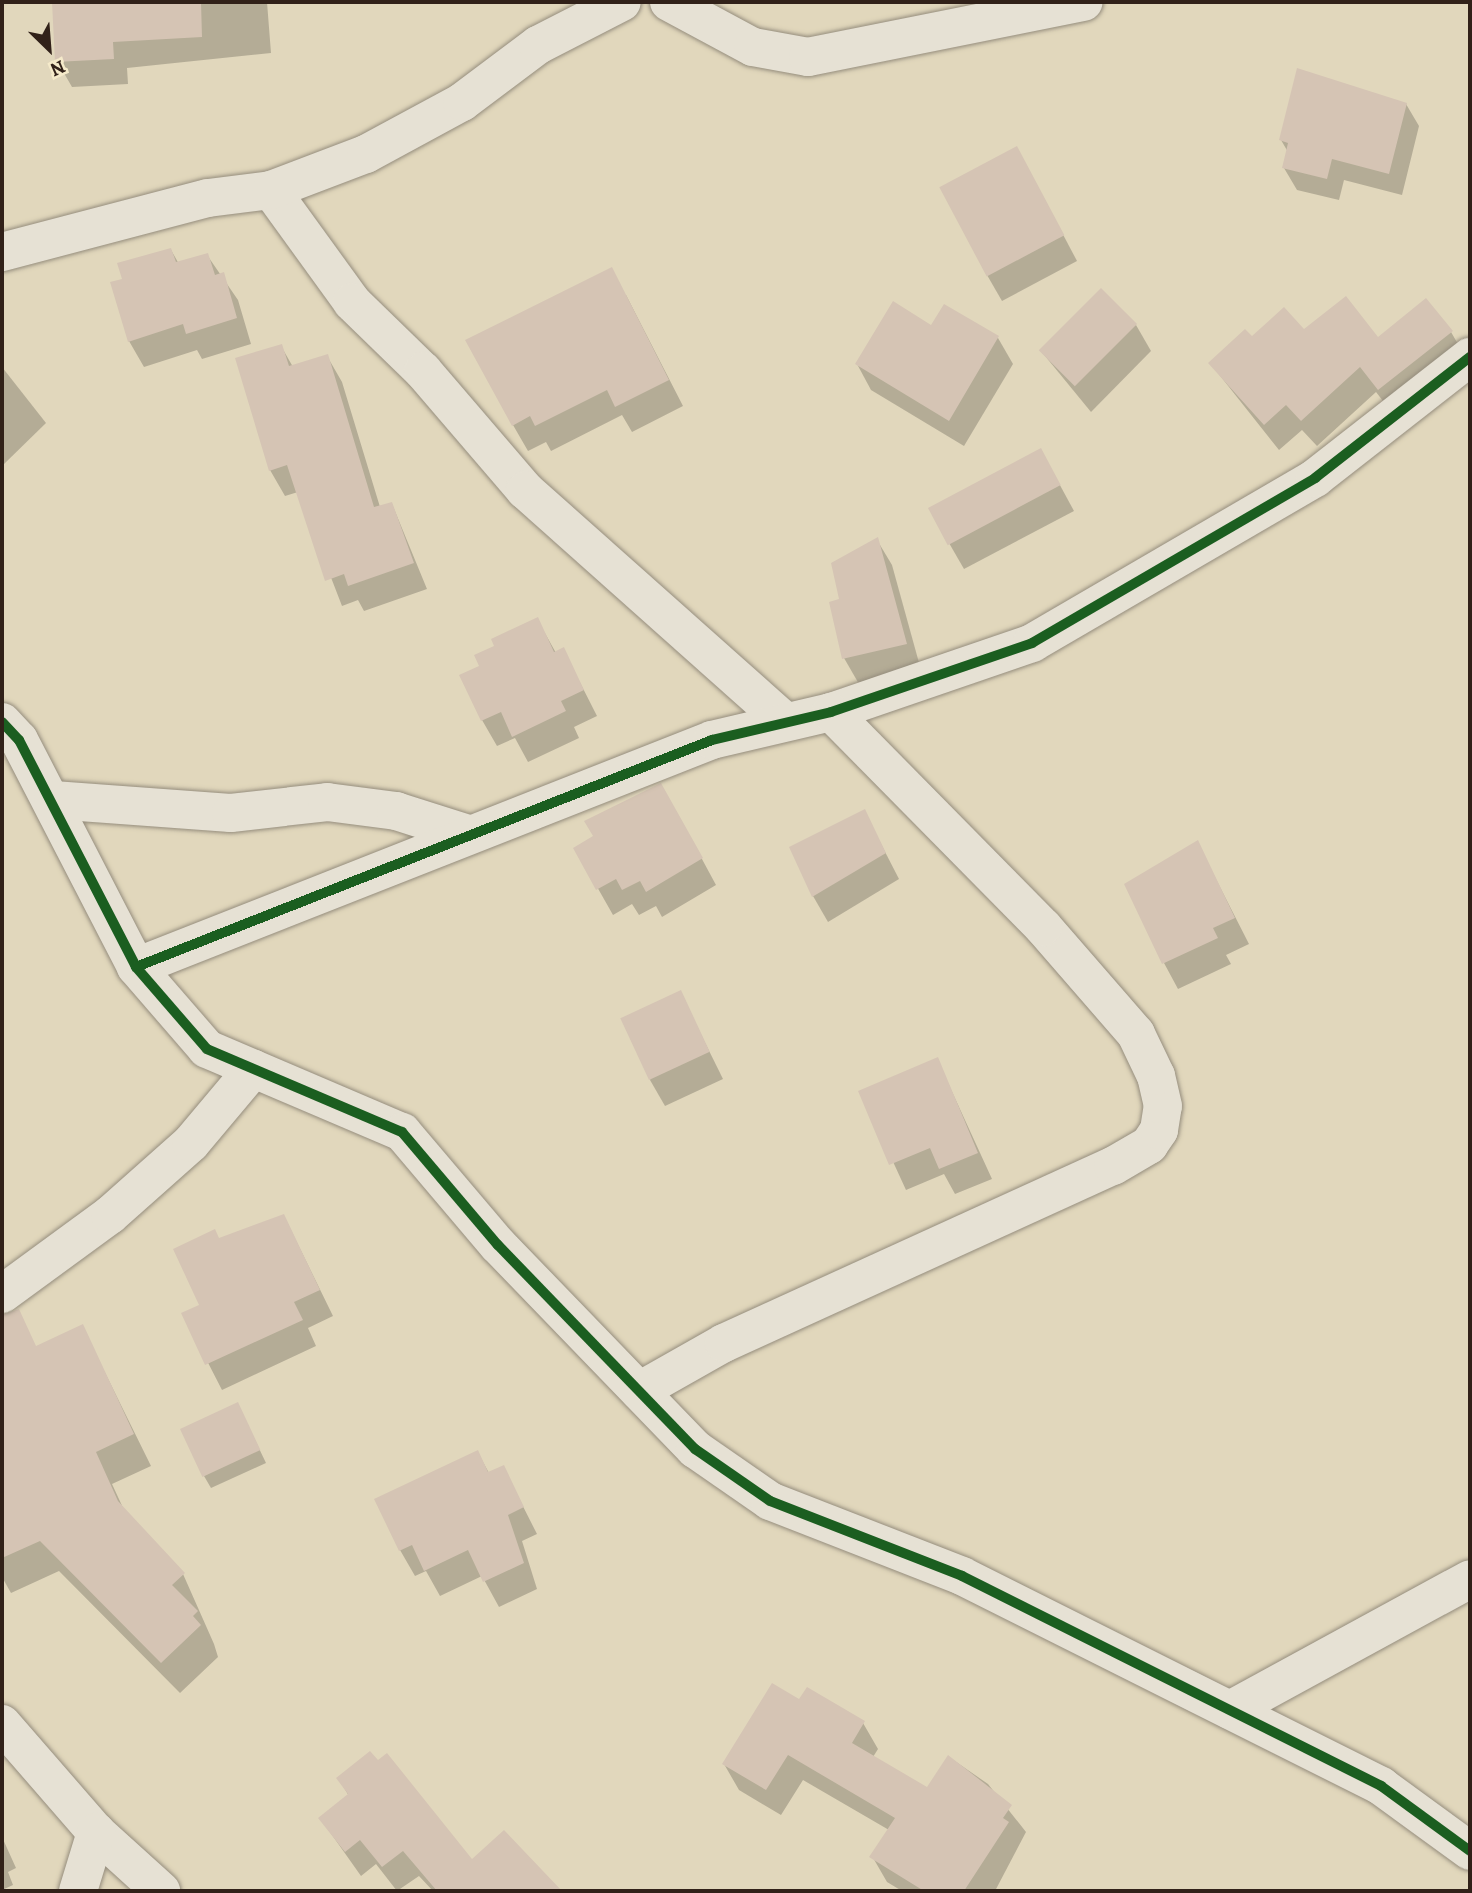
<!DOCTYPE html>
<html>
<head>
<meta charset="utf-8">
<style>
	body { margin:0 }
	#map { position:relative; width:1472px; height:1893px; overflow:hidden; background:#e1d7bc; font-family:Alegreya,serif }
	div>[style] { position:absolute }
	.shadow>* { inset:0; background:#0003 }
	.building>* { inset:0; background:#d5c4b4; transform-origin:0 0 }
	.roads { filter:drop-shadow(0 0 2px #958d7d) drop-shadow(0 0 2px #958d7d) }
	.minor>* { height:38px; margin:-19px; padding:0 19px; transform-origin:19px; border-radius:19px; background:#e6e1d4 }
	.cycleway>* { height:10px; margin:-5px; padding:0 5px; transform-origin:5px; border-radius:5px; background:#1b5e20 }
	span { translate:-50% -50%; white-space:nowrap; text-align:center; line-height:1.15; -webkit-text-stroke:6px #f5eaca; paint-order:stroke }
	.frame { position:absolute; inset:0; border:4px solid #312119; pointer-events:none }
	.north { position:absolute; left:14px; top:14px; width:70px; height:70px; -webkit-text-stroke:5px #f5eaca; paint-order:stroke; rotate:155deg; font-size:19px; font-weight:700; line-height:28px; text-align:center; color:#312119 }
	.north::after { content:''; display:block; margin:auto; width:24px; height:32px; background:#312119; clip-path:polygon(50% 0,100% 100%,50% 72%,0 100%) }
</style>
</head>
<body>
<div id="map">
	<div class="shadow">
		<div style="clip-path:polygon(54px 2px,267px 2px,271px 53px,127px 68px,128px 84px,72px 87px,57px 61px)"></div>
		<div style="clip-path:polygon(1406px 104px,1419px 126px,1402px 195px,1344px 180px,1339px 200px,1297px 190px,1284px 168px,1288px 152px,1281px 140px)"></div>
		<div style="clip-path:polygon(1031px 174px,1077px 261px,1002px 301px,987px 275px)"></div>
		<div style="clip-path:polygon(171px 250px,179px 264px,207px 255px,238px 300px,251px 344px,202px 359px,197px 350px,144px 367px,129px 341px,124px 280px)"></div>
		<div style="clip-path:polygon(626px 295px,683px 406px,632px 432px,622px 415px,551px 451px,546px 442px,528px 451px,513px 425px)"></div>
		<div style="clip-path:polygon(1136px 325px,1151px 351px,1091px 412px,1041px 351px)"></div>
		<div style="clip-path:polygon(1303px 331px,1377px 339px,1451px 332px,1466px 358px,1394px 415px,1376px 392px,1317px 446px,1302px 430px,1279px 450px,1210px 363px,1252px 339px)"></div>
		<div style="clip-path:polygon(998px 338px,1013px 364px,964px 446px,871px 390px,857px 364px)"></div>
		<div style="clip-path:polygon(281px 346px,293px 367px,327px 356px,342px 382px,380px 507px,392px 504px,427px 589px,364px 611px,358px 600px,342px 606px,298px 492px,285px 496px,270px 470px)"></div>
		<div style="clip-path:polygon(2px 367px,46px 423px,2px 466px)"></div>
		<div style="clip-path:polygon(1055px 476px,1074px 511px,964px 569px,949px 543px)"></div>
		<div style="clip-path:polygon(877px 540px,892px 565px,921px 670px,859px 684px,844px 658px)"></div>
		<div style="clip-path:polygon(537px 619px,556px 653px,563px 649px,597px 716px,574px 727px,579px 738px,528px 762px,515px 738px,497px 746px,482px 720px,481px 667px,497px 646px)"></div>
		<div style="clip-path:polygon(676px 811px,716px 885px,662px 917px,656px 906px,639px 915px,632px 904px,613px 915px,575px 848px)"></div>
		<div style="clip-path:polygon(864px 811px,899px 879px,828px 922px,813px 896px)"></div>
		<div style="clip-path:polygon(1197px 842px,1249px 944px,1226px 955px,1231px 964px,1178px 989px,1164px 963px)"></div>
		<div style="clip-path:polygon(680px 992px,723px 1079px,665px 1106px,650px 1080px)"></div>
		<div style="clip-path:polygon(937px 1059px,992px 1179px,955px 1194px,944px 1174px,906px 1190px,861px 1092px)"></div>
		<div style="clip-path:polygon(284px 1216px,333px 1316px,308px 1328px,316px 1346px,222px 1390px,183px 1314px,201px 1306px,219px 1240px)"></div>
		<div style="clip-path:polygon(82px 1326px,151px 1466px,112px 1484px,124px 1510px,183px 1574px,214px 1644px,218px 1657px,180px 1693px,59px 1571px,11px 1593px,2px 1577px,2px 1500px,18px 1493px,2px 1458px,2px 1384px)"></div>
		<div style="clip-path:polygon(244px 1417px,266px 1463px,211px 1488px,204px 1476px)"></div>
		<div style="clip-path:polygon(478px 1453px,489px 1473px,503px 1467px,537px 1534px,522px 1541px,537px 1589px,499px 1607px,482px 1576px,440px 1596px,426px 1571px,415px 1576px,400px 1550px)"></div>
		<div style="clip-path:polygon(800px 1701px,863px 1723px,878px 1749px,873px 1757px,928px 1789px,949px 1757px,988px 1784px,1026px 1832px,995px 1891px,902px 1891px,887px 1882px,872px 1856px,889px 1830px,803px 1780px,781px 1815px,739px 1790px,724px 1764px)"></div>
		<div style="clip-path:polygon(338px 1778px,472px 1861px,559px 1891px,433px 1891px,419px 1876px,397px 1891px,376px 1864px,361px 1876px,320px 1818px,349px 1796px)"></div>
		<div style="clip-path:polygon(2px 1837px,16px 1868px,8px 1872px,13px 1885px,2px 1890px)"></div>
	</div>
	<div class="building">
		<div style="clip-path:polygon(52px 2px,201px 2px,202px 37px,113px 42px,114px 59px,55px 62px)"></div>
		<div style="clip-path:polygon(1297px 68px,1407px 103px,1389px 174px,1332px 159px,1327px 179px,1282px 168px,1288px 143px,1279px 140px)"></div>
		<div style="left:1017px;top:146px;width:101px;height:88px;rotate:62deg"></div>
		<div style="clip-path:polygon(171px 248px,176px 262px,208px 253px,215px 275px,224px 272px,237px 318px,186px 334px,183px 324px,128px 342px,110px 282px,122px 279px,117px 263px)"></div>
		<div style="clip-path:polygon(612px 267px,669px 380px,615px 407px,607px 390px,535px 426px,530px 416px,512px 426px,465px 340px)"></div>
		<div style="left:1101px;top:288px;width:51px;height:88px;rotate:45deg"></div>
		<div style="clip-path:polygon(1346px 296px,1378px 337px,1426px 298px,1453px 331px,1378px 390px,1360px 367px,1301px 421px,1286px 405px,1264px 425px,1208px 363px,1245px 329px,1252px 336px,1284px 307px,1304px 329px)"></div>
		<div style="clip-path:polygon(893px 301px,931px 325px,944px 304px,999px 336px,949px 421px,855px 364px)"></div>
		<div style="clip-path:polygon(282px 344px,289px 366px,328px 354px,374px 507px,392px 502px,414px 563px,348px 586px,344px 574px,325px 581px,287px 465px,269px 471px,235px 358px)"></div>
		<div style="left:1041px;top:448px;width:42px;height:128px;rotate:62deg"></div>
		<div style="clip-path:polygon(878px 537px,907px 644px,842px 659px,829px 602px,839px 599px,831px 563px)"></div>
		<div style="clip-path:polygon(538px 617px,554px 652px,564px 647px,584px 690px,561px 701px,566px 711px,512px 737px,501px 712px,481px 721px,459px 675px,479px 666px,474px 655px,494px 646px,491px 639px)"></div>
		<div style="clip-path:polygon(661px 783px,703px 858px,646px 892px,640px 881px,622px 890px,616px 879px,596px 890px,573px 848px,593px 836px,584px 821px)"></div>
		<div style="clip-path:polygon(865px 809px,886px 853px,812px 897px,789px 847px)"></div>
		<div style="clip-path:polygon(1198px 840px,1235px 918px,1213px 928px,1218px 938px,1162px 964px,1124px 884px)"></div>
		<div style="left:681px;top:990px;width:68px;height:67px;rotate:65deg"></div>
		<div style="clip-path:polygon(938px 1057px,978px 1153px,939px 1169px,930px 1148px,889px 1165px,858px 1091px)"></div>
		<div style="clip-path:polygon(284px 1214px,320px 1290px,294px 1302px,303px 1320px,205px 1365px,181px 1313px,199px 1305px,173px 1249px,215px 1229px,219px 1238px)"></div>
		<div style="clip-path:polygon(19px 1309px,36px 1346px,83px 1324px,134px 1434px,96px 1452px,118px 1501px,185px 1573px,172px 1585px,198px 1611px,193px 1616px,201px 1625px,161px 1663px,40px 1541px,2px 1558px,2px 1315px)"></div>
		<div style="left:238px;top:1402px;width:53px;height:64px;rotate:65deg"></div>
		<div style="clip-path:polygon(478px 1450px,488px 1472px,504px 1465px,524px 1507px,508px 1515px,524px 1563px,483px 1582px,468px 1550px,424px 1571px,412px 1545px,399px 1551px,374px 1499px)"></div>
		<div style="clip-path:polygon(772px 1683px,799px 1699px,807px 1687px,865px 1721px,852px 1743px,927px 1787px,948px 1755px,1012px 1805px,1003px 1818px,1009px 1822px,964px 1891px,924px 1891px,869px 1857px,895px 1818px,788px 1755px,766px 1790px,722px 1764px)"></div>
		<div style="clip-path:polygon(370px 1751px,378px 1760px,387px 1753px,472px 1859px,504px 1830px,562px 1891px,437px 1891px,403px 1851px,382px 1867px,360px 1840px,345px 1852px,318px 1818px,348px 1794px,336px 1778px)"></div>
	</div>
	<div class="roads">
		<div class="minor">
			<div style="left:669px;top:2px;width:95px;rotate:28.2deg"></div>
			<div style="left:753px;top:47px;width:56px;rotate:10.3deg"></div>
			<div style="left:808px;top:57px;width:281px;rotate:-11.3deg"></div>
			<div style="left:271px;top:190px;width:138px;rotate:54.1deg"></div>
			<div style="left:352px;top:302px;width:99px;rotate:44.2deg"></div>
			<div style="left:423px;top:371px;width:157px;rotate:49.4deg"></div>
			<div style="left:525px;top:490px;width:346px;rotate:41.7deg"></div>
			<div style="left:2px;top:252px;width:213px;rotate:-14.7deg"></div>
			<div style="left:208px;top:198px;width:64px;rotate:-7.2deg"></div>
			<div style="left:271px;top:190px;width:102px;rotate:-20.8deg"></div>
			<div style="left:366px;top:154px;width:109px;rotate:-28.4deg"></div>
			<div style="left:462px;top:102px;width:95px;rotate:-36.9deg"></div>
			<div style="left:538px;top:45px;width:94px;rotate:-27.1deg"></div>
			<div style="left:2px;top:722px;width:25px;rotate:47deg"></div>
			<div style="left:19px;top:740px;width:255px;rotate:62.7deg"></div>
			<div style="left:136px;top:967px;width:108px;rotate:49.1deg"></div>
			<div style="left:207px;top:1049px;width:212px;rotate:23.1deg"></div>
			<div style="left:402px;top:1132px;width:148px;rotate:49.7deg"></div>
			<div style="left:498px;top:1245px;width:284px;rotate:46deg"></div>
			<div style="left:695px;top:1449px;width:91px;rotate:34.7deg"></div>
			<div style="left:770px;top:1501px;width:206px;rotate:21.3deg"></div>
			<div style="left:962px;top:1576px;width:469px;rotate:26.6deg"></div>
			<div style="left:1381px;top:1786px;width:110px;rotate:36.1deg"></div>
			<div style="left:53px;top:800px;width:178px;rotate:4.2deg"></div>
			<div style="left:231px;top:813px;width:97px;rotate:-6.5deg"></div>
			<div style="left:327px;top:802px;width:70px;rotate:7.4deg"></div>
			<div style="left:396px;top:811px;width:72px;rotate:17.7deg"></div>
			<div style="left:136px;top:967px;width:619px;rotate:-21.51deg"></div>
			<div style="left:712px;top:740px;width:122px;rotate:-13.2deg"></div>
			<div style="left:831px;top:712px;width:213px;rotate:-18.9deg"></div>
			<div style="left:1032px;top:643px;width:328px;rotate:-30.2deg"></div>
			<div style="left:1315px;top:478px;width:197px;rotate:-38deg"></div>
			<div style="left:2px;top:1294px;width:134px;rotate:-36.2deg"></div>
			<div style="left:110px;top:1215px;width:108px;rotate:-41.6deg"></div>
			<div style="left:191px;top:1143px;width:97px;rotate:-50deg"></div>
			<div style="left:639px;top:1391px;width:98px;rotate:-29.5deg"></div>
			<div style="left:724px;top:1343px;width:427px;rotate:-24.5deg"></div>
			<div style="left:1113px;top:1166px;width:42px;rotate:-30.3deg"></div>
			<div style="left:1149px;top:1145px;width:18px;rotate:-56deg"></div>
			<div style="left:1159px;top:1130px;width:24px;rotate:-81deg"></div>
			<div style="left:1163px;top:1106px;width:31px;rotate:-103deg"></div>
			<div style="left:1156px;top:1076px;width:47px;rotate:-115.5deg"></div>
			<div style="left:1136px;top:1034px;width:142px;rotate:-131deg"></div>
			<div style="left:1043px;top:927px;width:302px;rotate:-134.6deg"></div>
			<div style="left:1230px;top:1710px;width:273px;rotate:-28.6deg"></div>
			<div style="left:2px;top:1724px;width:143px;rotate:49deg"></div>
			<div style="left:96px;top:1832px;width:88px;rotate:42.2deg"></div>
			<div style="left:78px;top:1891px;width:62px;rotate:-73deg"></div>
		</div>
	</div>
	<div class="cycleway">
		<div style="left:2px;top:722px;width:25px;rotate:47deg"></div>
		<div style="left:19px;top:740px;width:255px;rotate:62.7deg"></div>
		<div style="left:136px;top:967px;width:108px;rotate:49.1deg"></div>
		<div style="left:207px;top:1049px;width:212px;rotate:23.1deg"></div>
		<div style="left:402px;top:1132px;width:148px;rotate:49.7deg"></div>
		<div style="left:498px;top:1245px;width:284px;rotate:46deg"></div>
		<div style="left:695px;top:1449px;width:91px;rotate:34.7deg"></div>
		<div style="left:770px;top:1501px;width:206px;rotate:21.3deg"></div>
		<div style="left:962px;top:1576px;width:469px;rotate:26.6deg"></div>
		<div style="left:1381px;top:1786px;width:110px;rotate:36.1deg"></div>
		<div style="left:136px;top:967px;width:619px;rotate:-21.51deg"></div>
		<div style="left:712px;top:740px;width:122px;rotate:-13.2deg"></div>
		<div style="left:831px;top:712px;width:213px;rotate:-18.9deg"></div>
		<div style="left:1032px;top:643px;width:328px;rotate:-30.2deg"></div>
		<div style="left:1315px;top:478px;width:197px;rotate:-38deg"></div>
	</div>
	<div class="frame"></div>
	<div class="north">N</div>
</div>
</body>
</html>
